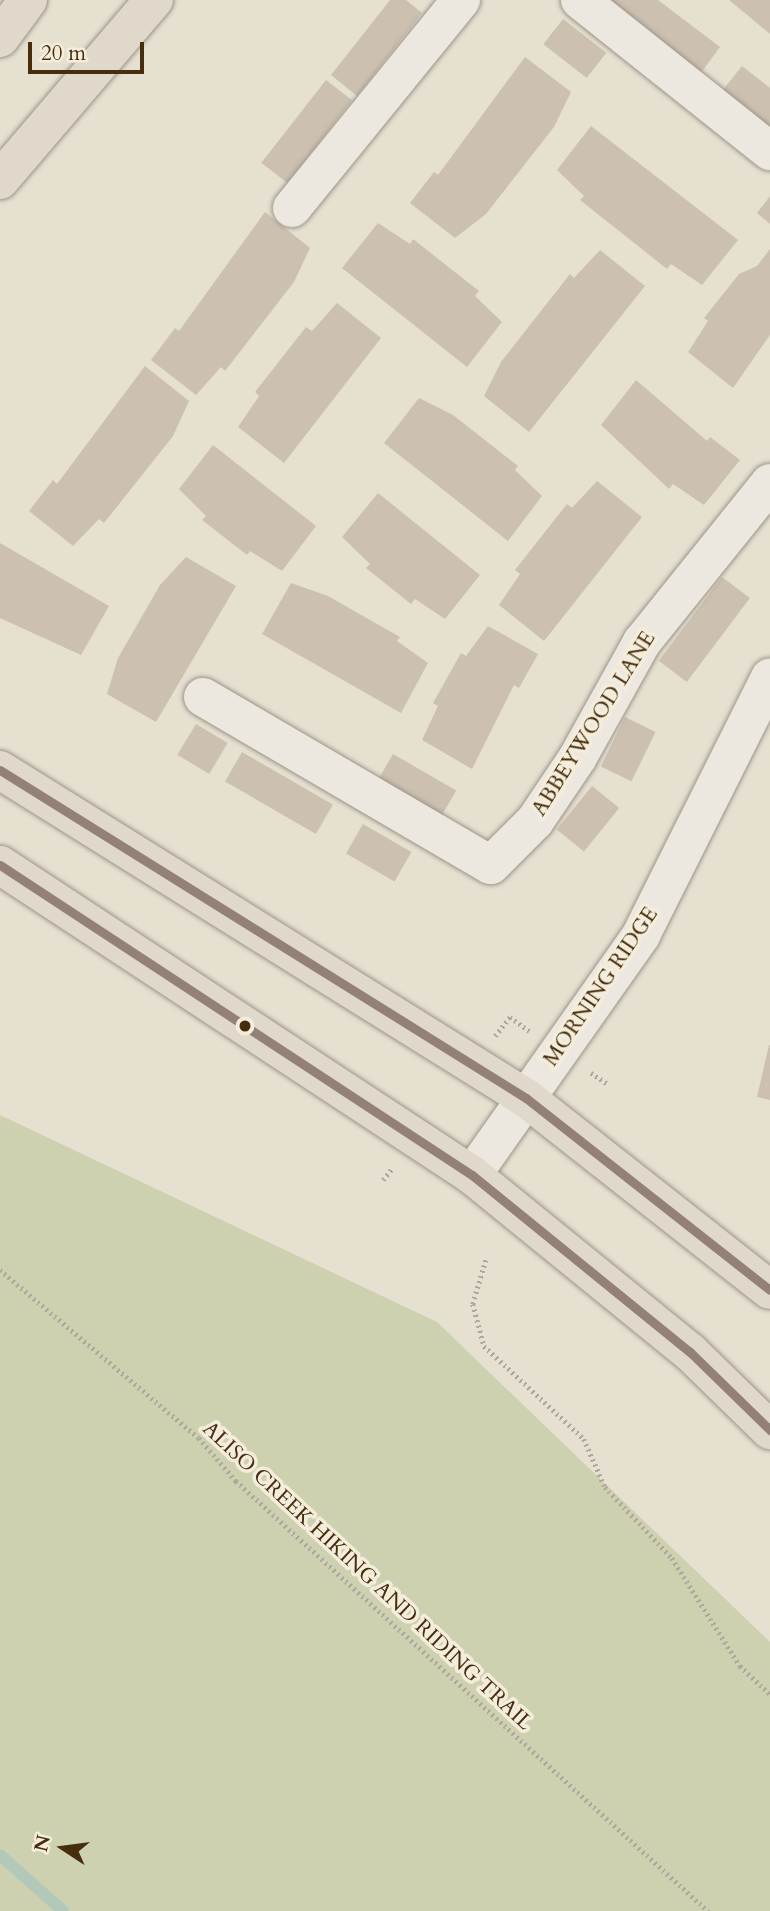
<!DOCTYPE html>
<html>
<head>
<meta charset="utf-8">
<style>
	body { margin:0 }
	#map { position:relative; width:770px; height:1911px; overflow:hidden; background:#e6e0d1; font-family:Cardo,serif }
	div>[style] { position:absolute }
	.green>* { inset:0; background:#ced1b0 }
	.stream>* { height:12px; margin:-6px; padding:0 6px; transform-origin:6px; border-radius:6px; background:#b2c9b9 }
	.building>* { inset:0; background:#ccc0b1; transform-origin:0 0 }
	.path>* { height:4.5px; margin-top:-2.25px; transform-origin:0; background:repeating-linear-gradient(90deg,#ada79e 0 2px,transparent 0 5.5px) }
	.roads { filter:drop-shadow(0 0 2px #9c9588) drop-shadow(0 0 2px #9c9588) }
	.minor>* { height:38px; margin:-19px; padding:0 19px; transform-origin:19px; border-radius:19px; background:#ece8e0 }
	.major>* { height:38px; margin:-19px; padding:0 19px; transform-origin:19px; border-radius:19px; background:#dfd8cb }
	.highway>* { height:38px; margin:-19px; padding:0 19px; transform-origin:19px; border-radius:19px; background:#dfd8cb }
	.bus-1>* { height:9px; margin:-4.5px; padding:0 4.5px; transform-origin:4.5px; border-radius:4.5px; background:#938177 }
	.dots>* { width:19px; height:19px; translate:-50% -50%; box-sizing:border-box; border:4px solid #f5eddb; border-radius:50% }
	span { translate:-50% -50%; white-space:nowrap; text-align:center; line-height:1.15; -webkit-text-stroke:7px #f5eddb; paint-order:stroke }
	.street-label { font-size:21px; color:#452d0d }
	.north { position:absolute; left:28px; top:1813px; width:70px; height:70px; -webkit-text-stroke:5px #f5eddb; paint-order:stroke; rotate:283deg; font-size:19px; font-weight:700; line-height:28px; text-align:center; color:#452d0d }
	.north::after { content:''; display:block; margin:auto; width:24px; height:32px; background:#452d0d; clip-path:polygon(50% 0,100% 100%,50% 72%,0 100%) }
	.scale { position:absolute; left:28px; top:42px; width:116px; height:32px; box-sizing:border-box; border:4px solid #452d0d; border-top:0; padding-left:9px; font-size:21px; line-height:24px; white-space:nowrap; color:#452d0d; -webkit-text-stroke:5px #f5eddb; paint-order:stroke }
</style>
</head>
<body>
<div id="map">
	<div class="green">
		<div style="clip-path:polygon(0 1115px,437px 1322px,770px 1642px,770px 1911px,0 1911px)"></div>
	</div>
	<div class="stream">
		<div style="left:0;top:1855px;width:84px;rotate:41.6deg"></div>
	</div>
	<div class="building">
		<div style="clip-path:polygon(390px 0,406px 0,422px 13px,357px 96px,331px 75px)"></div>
		<div style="clip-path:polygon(604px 0,658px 0,720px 47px,700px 74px)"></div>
		<div style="clip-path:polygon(729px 0,770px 0,770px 34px)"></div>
		<div style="left:563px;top:19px;width:55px;height:32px;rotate:38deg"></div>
		<div style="clip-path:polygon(525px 57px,571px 92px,554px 127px,486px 214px,455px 238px,410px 203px,434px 172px,438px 175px)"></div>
		<div style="clip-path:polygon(742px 66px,770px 88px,770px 129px,722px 91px)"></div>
		<div style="left:326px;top:80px;width:33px;height:105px;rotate:38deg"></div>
		<div style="clip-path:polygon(591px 126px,738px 240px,702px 285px,671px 264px,667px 269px,580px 200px,584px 196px,557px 170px)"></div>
		<div style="clip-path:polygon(770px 196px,770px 224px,757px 213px)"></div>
		<div style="clip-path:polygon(265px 212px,310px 248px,294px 282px,225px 371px,221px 367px,196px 395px,151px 360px,175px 328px,179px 331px)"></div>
		<div style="clip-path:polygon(378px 223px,410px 244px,413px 239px,479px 291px,475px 296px,502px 322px,467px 367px,342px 268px)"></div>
		<div style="clip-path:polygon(770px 249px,770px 335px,733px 388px,688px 352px,708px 321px,704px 318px,739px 274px,757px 266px)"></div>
		<div style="clip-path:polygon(600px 250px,645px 286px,529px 432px,484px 396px,501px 362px,570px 274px,574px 278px)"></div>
		<div style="clip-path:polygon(337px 303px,381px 338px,284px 463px,238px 427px,259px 396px,255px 392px,306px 327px,312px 331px)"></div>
		<div style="clip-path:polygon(145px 366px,189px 401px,173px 436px,104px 523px,99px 519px,73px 546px,29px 511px,53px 480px,57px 484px)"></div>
		<div style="clip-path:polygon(636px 380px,707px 441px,710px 437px,740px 460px,704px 505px,673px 484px,669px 489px,601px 425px)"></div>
		<div style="clip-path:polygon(419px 398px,453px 415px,518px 466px,515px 470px,542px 496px,508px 541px,384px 443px)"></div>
		<div style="clip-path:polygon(213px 445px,316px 526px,282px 571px,250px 551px,247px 555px,202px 520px,206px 516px,179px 489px)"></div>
		<div style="clip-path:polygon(597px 481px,642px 517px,544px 641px,499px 605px,520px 574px,515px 570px,567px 504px,572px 508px)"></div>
		<div style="clip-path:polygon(378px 493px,480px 575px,445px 619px,415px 599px,411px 604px,366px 568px,370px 564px,342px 537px)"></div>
		<div style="clip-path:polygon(0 543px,109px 606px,81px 655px,0 618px)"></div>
		<div style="clip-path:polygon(186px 557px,236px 586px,156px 722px,107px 694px,118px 658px,160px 585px)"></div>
		<div style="left:722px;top:577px;width:35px;height:105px;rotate:37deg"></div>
		<div style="clip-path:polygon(291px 583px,328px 596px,400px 637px,397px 641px,428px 663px,401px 713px,262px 634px)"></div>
		<div style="clip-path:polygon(488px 626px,538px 654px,519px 688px,514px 685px,472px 769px,422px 740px,438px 706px,433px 703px,461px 653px,466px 656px)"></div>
		<div style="left:625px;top:717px;width:34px;height:55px;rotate:26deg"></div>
		<div style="left:196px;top:724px;width:37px;height:36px;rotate:31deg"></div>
		<div style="left:242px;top:752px;width:105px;height:34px;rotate:30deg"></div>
		<div style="left:393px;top:754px;width:73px;height:34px;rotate:30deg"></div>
		<div style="left:592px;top:786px;width:35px;height:56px;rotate:39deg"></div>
		<div style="left:363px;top:824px;width:56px;height:34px;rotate:30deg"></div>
		<div style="clip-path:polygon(769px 1045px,770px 1045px,770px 1100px,757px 1097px)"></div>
	</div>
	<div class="path">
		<div style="left:495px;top:1036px;width:24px;rotate:-52deg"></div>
		<div style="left:510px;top:1017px;width:24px;rotate:36deg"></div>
		<div style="left:591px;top:1073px;width:20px;rotate:33deg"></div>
		<div style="left:383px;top:1180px;width:16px;rotate:-52deg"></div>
		<div style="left:486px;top:1260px;width:46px;rotate:106.5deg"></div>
		<div style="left:473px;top:1304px;width:43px;rotate:75.3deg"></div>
		<div style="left:484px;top:1346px;width:137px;rotate:42.9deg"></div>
		<div style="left:584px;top:1439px;width:52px;rotate:66.4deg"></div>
		<div style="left:605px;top:1487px;width:98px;rotate:46.7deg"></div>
		<div style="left:672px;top:1558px;width:128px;rotate:57.8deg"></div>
		<div style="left:740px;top:1666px;width:41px;rotate:43deg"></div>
		<div style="left:0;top:1270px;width:260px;rotate:40.2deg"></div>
		<div style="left:199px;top:1438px;width:57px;rotate:49.3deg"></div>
		<div style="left:236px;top:1481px;width:639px;rotate:42.33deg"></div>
	</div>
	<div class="roads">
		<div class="minor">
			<div style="left:580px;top:0;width:243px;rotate:38.5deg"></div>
			<div style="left:292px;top:208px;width:268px;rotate:-50.9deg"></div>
			<div style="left:203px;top:697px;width:333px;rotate:30.3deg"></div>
			<div style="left:491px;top:865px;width:62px;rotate:-45deg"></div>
			<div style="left:535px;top:821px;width:77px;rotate:-56.1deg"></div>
			<div style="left:578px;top:757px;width:132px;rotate:-60.9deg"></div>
			<div style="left:642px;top:642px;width:204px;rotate:-51.2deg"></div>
			<div style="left:472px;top:1175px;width:294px;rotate:-54.8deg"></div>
			<div style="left:641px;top:935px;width:288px;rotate:-63.4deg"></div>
		</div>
		<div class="major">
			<div style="left:0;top:770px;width:620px;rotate:31.95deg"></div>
			<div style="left:526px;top:1098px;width:310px;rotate:38.2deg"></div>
			<div style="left:0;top:865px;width:565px;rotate:33.3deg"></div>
			<div style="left:472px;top:1175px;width:281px;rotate:39.1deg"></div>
			<div style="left:690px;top:1352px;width:112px;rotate:44.3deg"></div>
		</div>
		<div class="highway">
			<div style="left:0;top:38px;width:47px;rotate:-53.6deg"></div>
			<div style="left:0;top:180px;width:237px;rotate:-49.5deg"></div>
		</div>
	</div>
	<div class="bus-1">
		<div style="left:0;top:770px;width:620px;rotate:31.95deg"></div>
		<div style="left:526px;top:1098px;width:310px;rotate:38.2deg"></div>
		<div style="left:0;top:865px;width:565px;rotate:33.3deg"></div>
		<div style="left:472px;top:1175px;width:281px;rotate:39.1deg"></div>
		<div style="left:690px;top:1352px;width:112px;rotate:44.3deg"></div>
	</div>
	<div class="dots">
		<div style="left:245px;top:1026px;background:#452d0d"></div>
	</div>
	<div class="street-label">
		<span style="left:594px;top:724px;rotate:-58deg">ABBEYWOOD LANE</span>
		<span style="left:601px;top:987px;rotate:-56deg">MORNING RIDGE</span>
		<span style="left:367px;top:1576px;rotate:43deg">ALISO CREEK HIKING AND RIDING TRAIL</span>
	</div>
	<div class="north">N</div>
	<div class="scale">20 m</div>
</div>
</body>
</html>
